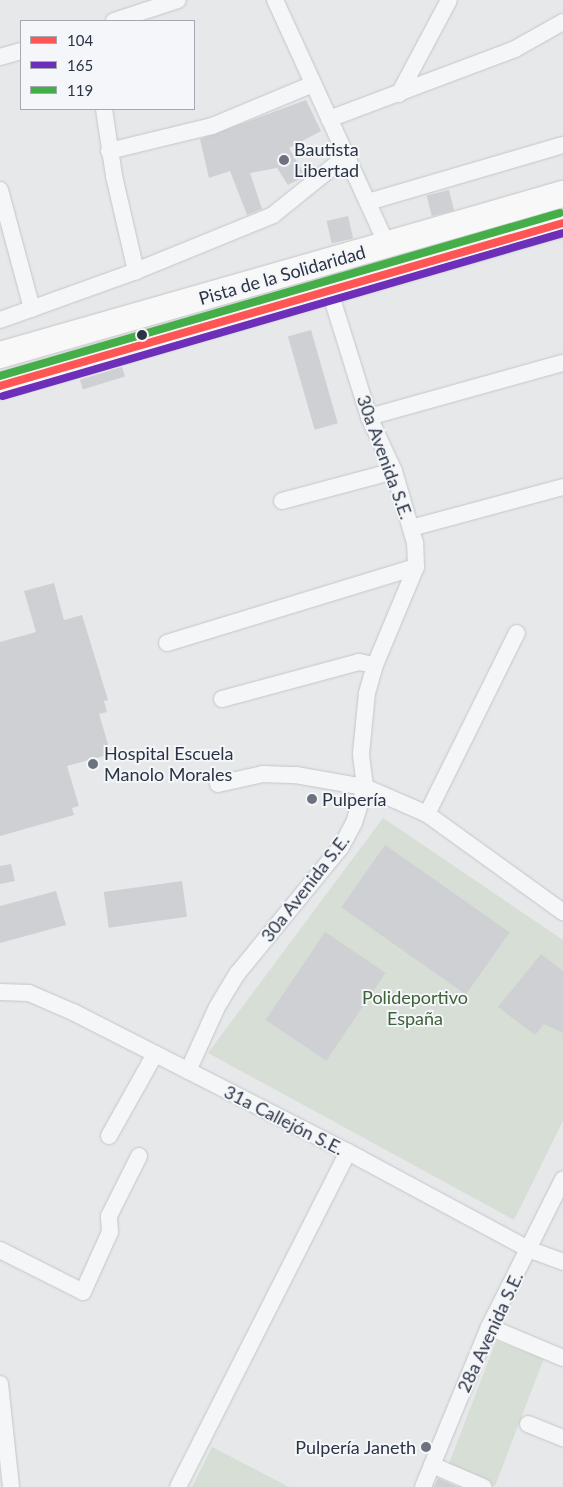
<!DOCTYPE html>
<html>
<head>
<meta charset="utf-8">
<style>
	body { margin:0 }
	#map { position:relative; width:563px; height:1487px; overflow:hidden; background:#e6e8ea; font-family:Lato,sans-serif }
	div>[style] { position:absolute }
	.green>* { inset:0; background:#d6ded6; transform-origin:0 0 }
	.building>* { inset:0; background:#ced0d3; transform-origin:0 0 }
	.roads { filter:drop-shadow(0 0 1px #c4c6c8) drop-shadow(0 0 1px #c4c6c8) }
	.street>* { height:16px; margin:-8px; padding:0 8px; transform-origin:8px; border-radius:8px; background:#f5f6f7 }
	.primary>* { height:26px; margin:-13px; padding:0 13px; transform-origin:13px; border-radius:13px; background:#f8f8f8 }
	.bus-1>* { height:8px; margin:-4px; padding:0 4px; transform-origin:4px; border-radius:4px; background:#f55 }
	.bus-2>* { height:8px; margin:-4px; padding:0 4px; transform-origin:4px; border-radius:4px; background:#6d2fba }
	.bus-3>* { height:8px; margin:-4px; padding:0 4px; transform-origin:4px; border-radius:4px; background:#44af49 }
	.dots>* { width:14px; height:14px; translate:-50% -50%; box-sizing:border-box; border:2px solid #f4f6f9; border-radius:50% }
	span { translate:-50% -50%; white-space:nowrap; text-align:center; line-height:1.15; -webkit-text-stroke:4px #f4f6f9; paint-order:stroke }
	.poi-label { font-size:18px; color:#2b3445 }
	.left { translate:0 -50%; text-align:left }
	.right { translate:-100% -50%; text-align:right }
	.street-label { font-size:18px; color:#2b3445 }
	.park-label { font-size:18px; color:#3f6138 }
	.legend { position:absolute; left:20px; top:20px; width:175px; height:90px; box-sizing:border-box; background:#f4f6f9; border:1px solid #a4a8b1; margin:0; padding:6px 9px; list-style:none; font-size:15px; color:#2b3445 }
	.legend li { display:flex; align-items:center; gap:10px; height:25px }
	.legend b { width:25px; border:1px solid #a4a8b1 }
</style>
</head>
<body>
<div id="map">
	<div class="green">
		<div style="clip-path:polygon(383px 818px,563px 940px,563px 1121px,514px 1220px,208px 1053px)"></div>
		<div style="left:496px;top:1341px;width:51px;height:136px;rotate:21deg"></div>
		<div style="clip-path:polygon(212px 1447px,289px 1487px,192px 1487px)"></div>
	</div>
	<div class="building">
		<div style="clip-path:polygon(306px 100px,321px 131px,289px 148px,305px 176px,288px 185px,277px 168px,250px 173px,262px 209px,247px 215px,230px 171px,209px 178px,200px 139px)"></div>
		<div style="left:449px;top:190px;width:21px;height:23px;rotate:76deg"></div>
		<div style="left:348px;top:216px;width:23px;height:22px;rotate:77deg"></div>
		<div style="left:311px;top:330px;width:97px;height:24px;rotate:74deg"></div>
		<div style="left:122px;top:367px;width:10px;height:44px;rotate:73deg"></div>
		<div style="clip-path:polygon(54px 583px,64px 620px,82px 615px,108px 700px,104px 701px,107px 712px,99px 714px,111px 754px,67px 766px,79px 806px,72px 808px,74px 815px,0 836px,0 642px,36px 632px,24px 591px)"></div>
		<div style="left:385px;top:845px;width:152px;height:76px;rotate:35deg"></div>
		<div style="clip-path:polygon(11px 864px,15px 881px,0 884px,0 866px)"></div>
		<div style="left:182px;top:881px;width:36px;height:79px;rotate:82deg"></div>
		<div style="clip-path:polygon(56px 891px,66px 925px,0 943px,0 906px)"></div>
		<div style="left:325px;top:932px;width:73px;height:106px;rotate:34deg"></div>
		<div style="clip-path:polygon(541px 954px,563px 971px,563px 1033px,544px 1024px,535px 1035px,498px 1007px)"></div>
		<div style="clip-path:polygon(438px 1478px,458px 1487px,434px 1487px)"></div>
	</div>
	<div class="roads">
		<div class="street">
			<div style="left:275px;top:0;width:269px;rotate:65.4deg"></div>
			<div style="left:114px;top:21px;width:67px;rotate:-18.2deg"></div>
			<div style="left:0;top:57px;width:22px;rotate:-16deg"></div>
			<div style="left:399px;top:94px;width:106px;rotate:-62deg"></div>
			<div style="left:104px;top:109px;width:68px;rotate:81.5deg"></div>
			<div style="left:114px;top:176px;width:98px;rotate:77deg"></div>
			<div style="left:329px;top:119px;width:199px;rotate:-20.6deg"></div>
			<div style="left:515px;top:49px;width:55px;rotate:-29.4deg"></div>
			<div style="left:109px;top:151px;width:106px;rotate:-13.6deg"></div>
			<div style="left:212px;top:126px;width:109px;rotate:-22.6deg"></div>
			<div style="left:0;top:190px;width:123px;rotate:74.9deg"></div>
			<div style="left:368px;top:202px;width:203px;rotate:-16.3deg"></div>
			<div style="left:0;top:320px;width:145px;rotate:-19.8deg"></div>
			<div style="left:136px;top:271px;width:148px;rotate:-22.2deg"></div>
			<div style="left:273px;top:215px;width:94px;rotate:-38.9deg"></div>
			<div style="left:369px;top:417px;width:201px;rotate:-15.6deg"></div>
			<div style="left:282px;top:501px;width:116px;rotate:-15deg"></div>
			<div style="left:411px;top:528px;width:157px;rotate:-15.1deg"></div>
			<div style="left:167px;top:643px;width:260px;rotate:-17deg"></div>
			<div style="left:222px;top:699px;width:142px;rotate:-15.1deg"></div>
			<div style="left:359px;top:662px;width:16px;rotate:11deg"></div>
			<div style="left:218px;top:784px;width:46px;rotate:-12.5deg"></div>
			<div style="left:263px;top:774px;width:33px;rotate:2deg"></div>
			<div style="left:296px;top:775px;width:70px;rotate:9.9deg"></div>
			<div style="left:365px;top:787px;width:68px;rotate:23.5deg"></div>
			<div style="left:427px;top:814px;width:168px;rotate:35.8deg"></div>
			<div style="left:427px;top:814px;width:202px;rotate:-63.6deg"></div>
			<div style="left:0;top:992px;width:29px;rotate:2deg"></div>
			<div style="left:29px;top:993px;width:48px;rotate:23.4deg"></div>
			<div style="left:73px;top:1012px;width:323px;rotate:27deg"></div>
			<div style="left:361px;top:1159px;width:190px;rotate:28.3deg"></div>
			<div style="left:528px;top:1249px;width:37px;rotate:20deg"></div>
			<div style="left:188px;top:1071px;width:70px;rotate:-65.6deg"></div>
			<div style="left:217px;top:1007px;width:39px;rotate:-59deg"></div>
			<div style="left:237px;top:974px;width:164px;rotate:-50.7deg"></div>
			<div style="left:341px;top:847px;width:27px;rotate:-62deg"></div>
			<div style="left:354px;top:823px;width:38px;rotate:-73deg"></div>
			<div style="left:365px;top:787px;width:33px;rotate:-97deg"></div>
			<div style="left:361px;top:754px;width:61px;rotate:-84.4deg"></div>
			<div style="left:367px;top:693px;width:29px;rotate:-74deg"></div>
			<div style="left:375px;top:665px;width:106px;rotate:-67.3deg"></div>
			<div style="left:416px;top:567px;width:24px;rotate:-92deg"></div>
			<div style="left:415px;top:543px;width:75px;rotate:-106.3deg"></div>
			<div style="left:394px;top:471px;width:60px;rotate:-114.8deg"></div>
			<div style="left:369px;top:417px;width:131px;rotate:-107.3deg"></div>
			<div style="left:109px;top:1136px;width:94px;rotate:-60.7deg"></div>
			<div style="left:0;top:1250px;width:93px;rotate:26.8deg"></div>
			<div style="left:83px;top:1292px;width:66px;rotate:-65.8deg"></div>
			<div style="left:110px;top:1232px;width:16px;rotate:-94deg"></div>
			<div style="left:109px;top:1216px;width:67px;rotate:-63.4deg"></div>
			<div style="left:489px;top:1327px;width:80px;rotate:22.7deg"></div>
			<div style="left:0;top:1384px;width:104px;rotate:83.9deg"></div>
			<div style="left:528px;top:1424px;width:38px;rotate:22deg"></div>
			<div style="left:432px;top:1465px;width:56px;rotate:23.3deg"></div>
			<div style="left:178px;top:1487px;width:376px;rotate:-63.1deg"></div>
			<div style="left:423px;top:1487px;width:173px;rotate:-67.6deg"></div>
			<div style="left:489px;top:1327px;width:165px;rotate:-63.4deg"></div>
		</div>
		<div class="primary">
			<div style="left:0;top:355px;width:586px;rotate:-15.96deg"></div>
			<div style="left:0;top:386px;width:586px;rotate:-16.15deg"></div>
		</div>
	</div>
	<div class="bus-1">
		<div style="left:0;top:386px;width:586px;rotate:-16.15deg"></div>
	</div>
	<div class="bus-2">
		<div style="left:3px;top:396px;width:583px;rotate:-16.23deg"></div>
	</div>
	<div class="bus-3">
		<div style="left:0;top:376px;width:583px;rotate:-16.23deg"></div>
	</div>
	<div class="dots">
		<div style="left:284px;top:160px;background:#6c737f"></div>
		<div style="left:142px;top:335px;background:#2b3445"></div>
		<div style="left:93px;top:764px;background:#6c737f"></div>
		<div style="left:312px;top:799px;background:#6c737f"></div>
		<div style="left:426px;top:1447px;background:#6c737f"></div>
	</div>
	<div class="poi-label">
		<span class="left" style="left:294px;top:160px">Bautista<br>Libertad</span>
		<span class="left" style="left:104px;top:764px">Hospital Escuela<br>Manolo Morales</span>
		<span class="left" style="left:322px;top:799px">Pulpería</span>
		<span class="right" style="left:416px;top:1447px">Pulpería Janeth</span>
	</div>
	<div class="street-label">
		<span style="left:282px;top:275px;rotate:-16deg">Pista de la Solidaridad</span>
		<span style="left:385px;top:457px;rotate:70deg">30a Avenida S.E.</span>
		<span style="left:305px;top:888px;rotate:-52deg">30a Avenida S.E.</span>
		<span style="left:284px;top:1120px;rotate:27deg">31a Callejón S.E.</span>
		<span style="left:490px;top:1332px;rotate:-65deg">28a Avenida S.E.</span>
	</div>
	<div class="park-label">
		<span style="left:415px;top:1008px">Polideportivo<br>España</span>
	</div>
	<ul class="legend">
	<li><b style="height:6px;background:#f55"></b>104</li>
	<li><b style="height:6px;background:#6d2fba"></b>165</li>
	<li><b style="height:6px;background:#44af49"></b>119</li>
	</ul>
</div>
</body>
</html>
